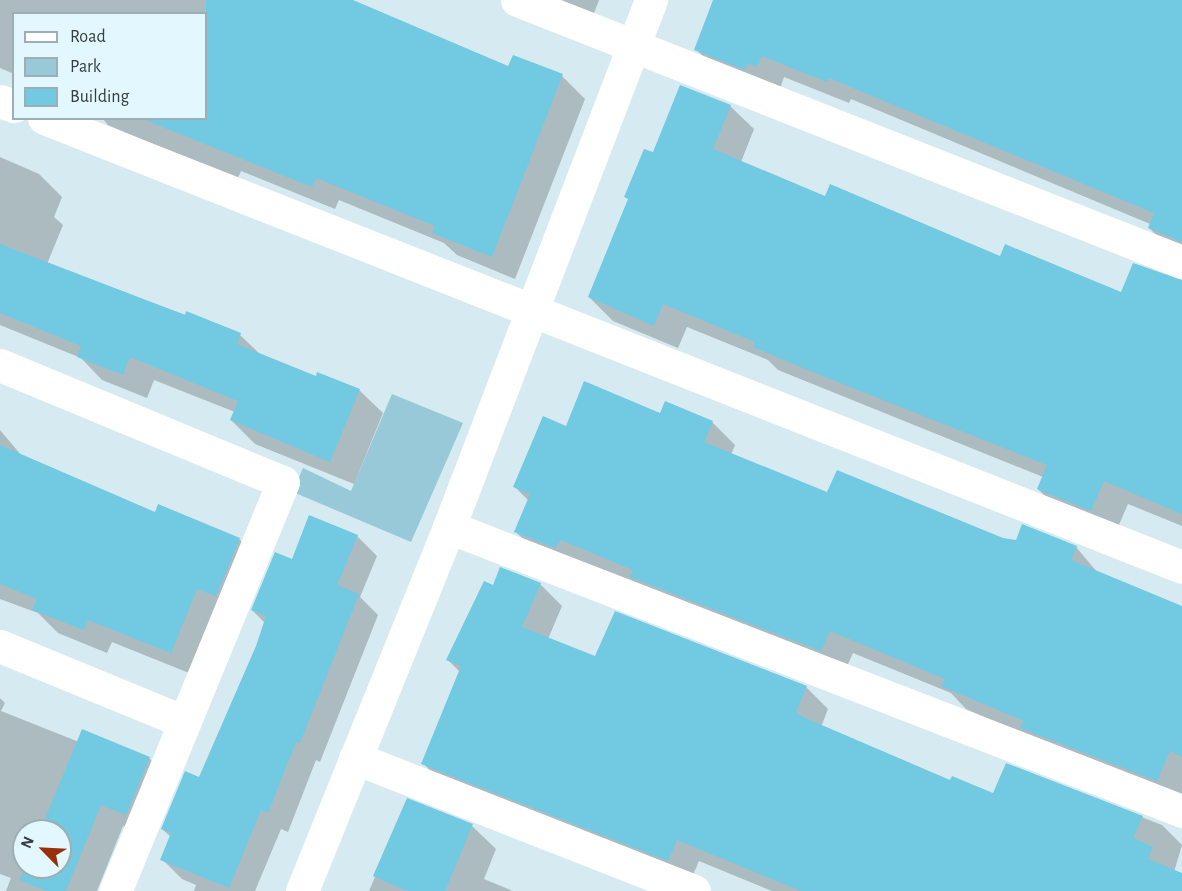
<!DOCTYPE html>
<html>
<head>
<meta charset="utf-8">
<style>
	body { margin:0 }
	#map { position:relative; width:1182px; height:891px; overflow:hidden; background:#d6eaf1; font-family:"Alegreya Sans",sans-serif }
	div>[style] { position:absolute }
	.green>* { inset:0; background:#97c9d8 }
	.shadow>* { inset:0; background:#0003 }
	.building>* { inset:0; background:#71c9e2 }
	.minor>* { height:33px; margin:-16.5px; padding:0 16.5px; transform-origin:16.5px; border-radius:16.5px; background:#fff }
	span { translate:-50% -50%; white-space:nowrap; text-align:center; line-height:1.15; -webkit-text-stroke:4.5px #e3f8fe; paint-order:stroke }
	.legend { position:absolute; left:12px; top:12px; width:195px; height:108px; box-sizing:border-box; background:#e3f8fe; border:2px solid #9eaeb2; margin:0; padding:8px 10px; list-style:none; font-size:18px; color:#363e41 }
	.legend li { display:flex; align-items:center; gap:12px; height:30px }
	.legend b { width:30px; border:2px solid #9eaeb2 }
	.north { position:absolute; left:12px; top:819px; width:60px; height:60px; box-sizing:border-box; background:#e3f8fe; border:2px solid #9eaeb2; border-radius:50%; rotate:294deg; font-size:16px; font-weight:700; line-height:24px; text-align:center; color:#363e41 }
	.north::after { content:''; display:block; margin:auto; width:21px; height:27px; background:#973108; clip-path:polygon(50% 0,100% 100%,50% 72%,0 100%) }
</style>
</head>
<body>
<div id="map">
	<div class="green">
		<div style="clip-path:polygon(392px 394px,463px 423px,411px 542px,293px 492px,303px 468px,351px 491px)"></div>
	</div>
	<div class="shadow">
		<div style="clip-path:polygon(0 0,346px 0,509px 68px,562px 76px,585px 99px,515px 279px,457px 255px,444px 243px,339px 200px,335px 209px,241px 171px,237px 180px,108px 125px,102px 118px,206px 118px,206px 14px,14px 14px,14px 74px,0 68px)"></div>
		<div style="clip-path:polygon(528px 0,599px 0,591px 21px)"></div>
		<div style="clip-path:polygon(715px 0,1182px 0,1182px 254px,1172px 250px,1149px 228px,1150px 224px,851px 99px,849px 103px,784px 77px,780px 89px,718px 72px,696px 49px)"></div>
		<div style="clip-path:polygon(730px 106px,754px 129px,741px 162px,826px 198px,1001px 258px,1122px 294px,1182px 289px,1182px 526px,1128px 504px,1115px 534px,1062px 513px,1038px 489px,1043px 477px,778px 370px,768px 360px,687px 327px,678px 348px,613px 321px,589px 297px,654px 154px)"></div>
		<div style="clip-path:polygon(0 157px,39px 174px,62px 197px,54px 217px,63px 225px,47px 264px,240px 335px,262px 356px,316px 378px,359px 390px,383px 413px,354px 484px,255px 444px,231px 420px,235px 412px,154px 380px,147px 398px,102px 380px,81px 358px,0 325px)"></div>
		<div style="clip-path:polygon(661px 415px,712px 422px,735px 445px,731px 455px,828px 494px,1003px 539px,1076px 547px,1098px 573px,1182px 612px,1182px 805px,966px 709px,951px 693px,853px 653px,844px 673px,539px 555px,516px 532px,529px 501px,515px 487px,567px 428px)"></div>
		<div style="clip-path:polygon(0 430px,22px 456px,156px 514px,239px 539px,263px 563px,194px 675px,112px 642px,107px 653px,58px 633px,38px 613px,0 599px)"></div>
		<div style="clip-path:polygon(357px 536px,377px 556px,360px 597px,378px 615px,320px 762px,316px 760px,288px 832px,281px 829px,255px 891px,194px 891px,196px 885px,182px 879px,162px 859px,171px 837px,162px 829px,200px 779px,258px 647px,265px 623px,252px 610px,293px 561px)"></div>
		<div style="clip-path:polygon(540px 584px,562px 606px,548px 639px,595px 658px,806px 687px,828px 709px,821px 727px,951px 782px,994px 795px,1007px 765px,1162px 825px,1182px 845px,1174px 872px,1182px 875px,1182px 891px,772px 891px,699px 861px,690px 882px,445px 786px,423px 763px,460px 672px,448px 660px,494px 586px)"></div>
		<div style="clip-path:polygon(evenodd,0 698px,5px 703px,1px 711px,79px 742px,149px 758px,171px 780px,148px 836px,123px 826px,97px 891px,6px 891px,11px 878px,0 874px,0 698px,24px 831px,60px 831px,60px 867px,24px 867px,24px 831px)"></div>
		<div style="clip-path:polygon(408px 800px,472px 826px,496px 849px,484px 879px,513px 891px,369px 891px)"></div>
	</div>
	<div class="building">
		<div style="clip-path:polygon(206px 0,353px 0,508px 66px,513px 55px,563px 74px,492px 257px,432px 233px,435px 226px,316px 178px,312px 187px,145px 120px,206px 118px)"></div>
		<div style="clip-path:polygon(713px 0,1182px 0,1182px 242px,1148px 228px,1154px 213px,829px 78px,827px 82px,762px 56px,757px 67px,748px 63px,745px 70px,694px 50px)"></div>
		<div style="clip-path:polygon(680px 85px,731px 105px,713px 149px,825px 196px,830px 184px,1000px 256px,1005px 244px,1121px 292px,1133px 263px,1182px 280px,1182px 514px,1104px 481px,1091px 511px,1037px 489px,1047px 465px,815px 373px,753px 347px,755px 342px,663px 304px,654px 326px,588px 297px,628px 199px,624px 197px,644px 149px,653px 152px)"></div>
		<div style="clip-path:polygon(0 244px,185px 315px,186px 311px,241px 333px,237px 344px,316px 376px,317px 372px,360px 389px,330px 462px,230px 420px,238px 401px,130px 357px,123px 375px,77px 357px,81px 346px,0 313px)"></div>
		<div style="clip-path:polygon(584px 381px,660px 413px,665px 401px,713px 421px,704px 442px,827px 492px,837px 470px,1003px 538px,1016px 540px,1022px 524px,1077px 546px,1071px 560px,1182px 606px,1182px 757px,1170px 751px,1157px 781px,1020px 728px,1024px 721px,941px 686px,945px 679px,830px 631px,821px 651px,630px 577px,633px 570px,561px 540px,555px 548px,514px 532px,530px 494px,513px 487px,543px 416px,566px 426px)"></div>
		<div style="clip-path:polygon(0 445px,155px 512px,158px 504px,240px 538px,216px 596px,197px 589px,171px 653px,88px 620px,84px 630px,32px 610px,37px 599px,0 584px)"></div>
		<div style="clip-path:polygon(309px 515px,358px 535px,337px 585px,359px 594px,300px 743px,296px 742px,268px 813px,261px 810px,229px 888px,160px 860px,171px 833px,161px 829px,185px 771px,199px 777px,256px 646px,266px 616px,251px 610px,275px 552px,292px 559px)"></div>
		<div style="clip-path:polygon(500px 567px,541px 583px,522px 627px,595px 656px,615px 611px,807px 686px,796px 712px,803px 717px,950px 780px,952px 776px,993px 793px,1006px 763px,1143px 816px,1133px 838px,1153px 847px,1148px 859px,1182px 873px,1182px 891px,801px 891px,677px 840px,668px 861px,421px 764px,461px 666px,446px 660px,484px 581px,493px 585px)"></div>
		<div style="clip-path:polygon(82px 729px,150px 757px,126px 815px,101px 805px,66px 891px,47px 891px,20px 880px,25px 867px,60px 867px,60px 831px,40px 831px)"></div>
		<div style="clip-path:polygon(407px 798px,473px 824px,445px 891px,407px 891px,373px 876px)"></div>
	</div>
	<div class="minor">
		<div style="left:517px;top:0;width:715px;rotate:21.5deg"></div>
		<div style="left:0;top:101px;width:15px;rotate:20deg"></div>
		<div style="left:44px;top:118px;width:1223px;rotate:21.53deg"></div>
		<div style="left:0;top:365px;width:306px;rotate:22.5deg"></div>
		<div style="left:283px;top:482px;width:442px;rotate:112.3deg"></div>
		<div style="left:449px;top:527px;width:786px;rotate:21.18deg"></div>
		<div style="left:0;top:646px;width:199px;rotate:22.4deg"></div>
		<div style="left:355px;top:758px;width:364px;rotate:21.4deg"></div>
		<div style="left:302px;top:891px;width:393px;rotate:-68deg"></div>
		<div style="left:449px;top:527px;width:564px;rotate:-69.03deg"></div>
	</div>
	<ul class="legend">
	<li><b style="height:8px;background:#fff"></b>Road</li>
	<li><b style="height:16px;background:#97c9d8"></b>Park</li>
	<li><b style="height:16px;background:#71c9e2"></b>Building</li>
	</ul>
	<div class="north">N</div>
</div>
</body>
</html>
